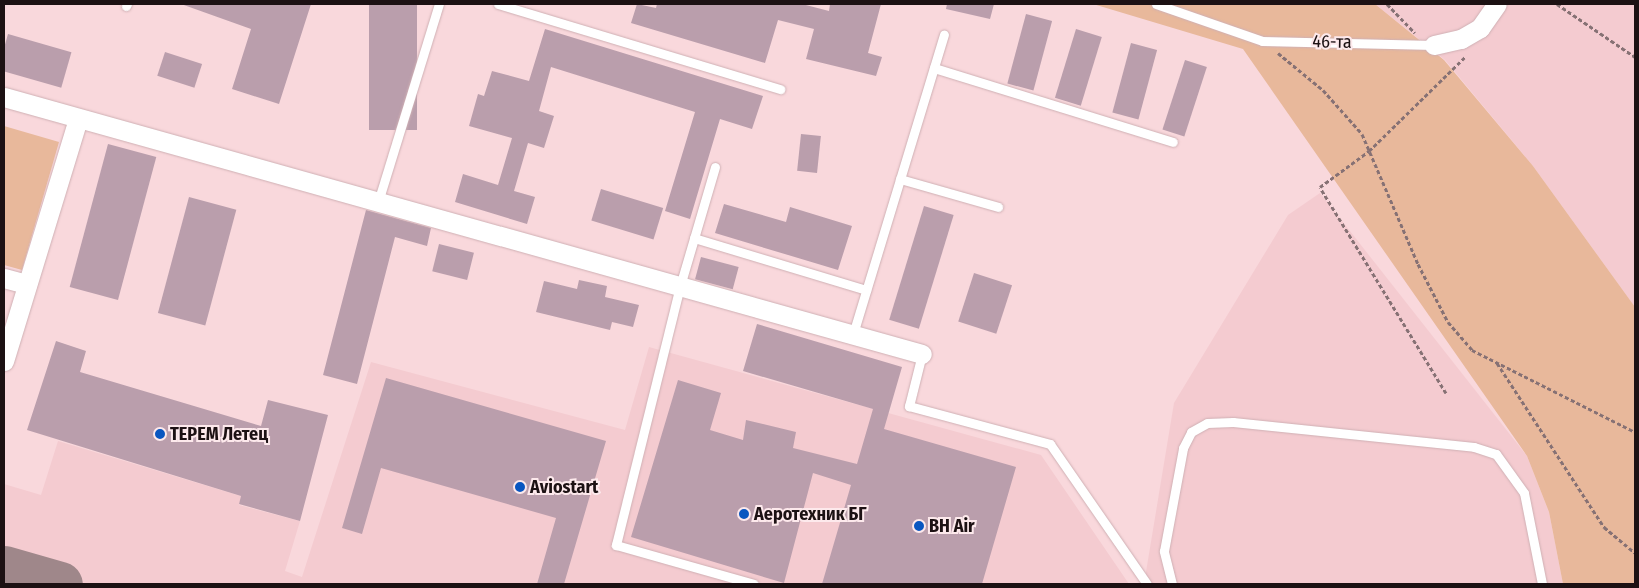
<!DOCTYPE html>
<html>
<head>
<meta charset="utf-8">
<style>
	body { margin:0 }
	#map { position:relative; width:1639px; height:588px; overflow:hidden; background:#f9d8dc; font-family:"Fira Sans Condensed",sans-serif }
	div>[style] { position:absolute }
	.built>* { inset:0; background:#f4cbd0 }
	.green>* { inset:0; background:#e8b89b }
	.taxiway>* { height:45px; margin:-22.5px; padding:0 22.5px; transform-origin:22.5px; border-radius:22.5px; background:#9f878a }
	.building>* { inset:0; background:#ba9eac; transform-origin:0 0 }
	.path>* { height:3px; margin-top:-1.5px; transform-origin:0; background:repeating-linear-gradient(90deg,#867174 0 4px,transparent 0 6.5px) }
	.roads { filter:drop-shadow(0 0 1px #cfb0b4) drop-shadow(0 0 1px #cfb0b4) }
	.service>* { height:9px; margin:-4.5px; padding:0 4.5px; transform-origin:4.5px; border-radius:4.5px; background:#fff }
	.minor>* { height:19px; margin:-9.5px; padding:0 9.5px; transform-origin:9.5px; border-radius:9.5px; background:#fff }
	.dots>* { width:14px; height:14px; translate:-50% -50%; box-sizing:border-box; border:2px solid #fde9ec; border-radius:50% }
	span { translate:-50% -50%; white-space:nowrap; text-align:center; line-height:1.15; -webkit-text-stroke:4px #fde9ec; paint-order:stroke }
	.street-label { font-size:18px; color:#1c1113 }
	.poi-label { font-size:18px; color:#1c1113; font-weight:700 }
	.left { translate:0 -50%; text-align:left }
	.frame { position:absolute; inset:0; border:5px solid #1c1113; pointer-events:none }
</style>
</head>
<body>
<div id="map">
	<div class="built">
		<div style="clip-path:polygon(1375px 4px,1635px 4px,1635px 307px,1533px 166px,1445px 60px)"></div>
		<div style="clip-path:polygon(1320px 193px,1527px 456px,1549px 512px,1563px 584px,1144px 584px,1174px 403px,1288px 215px)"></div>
		<div style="clip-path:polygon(649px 347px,1041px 455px,1129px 584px,4px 584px,4px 484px,41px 495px,58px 441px,241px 496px,239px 505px,300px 521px,285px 571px,302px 577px,371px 362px,625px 430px)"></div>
	</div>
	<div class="green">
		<div style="clip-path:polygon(1093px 4px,1375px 4px,1444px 60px,1533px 166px,1635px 307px,1635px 584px,1563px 584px,1549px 512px,1527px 456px,1243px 49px)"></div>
		<div style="clip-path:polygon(4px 126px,59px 142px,22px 270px,4px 265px)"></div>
	</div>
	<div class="taxiway">
		<div style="left:4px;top:568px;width:58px;rotate:15.9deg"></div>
	</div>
	<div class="building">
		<div style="clip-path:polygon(181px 4px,311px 4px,279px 104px,232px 89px,251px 29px)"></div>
		<div style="left:369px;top:4px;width:48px;height:126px"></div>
		<div style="clip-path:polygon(637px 4px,656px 8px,657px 4px,802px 4px,829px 11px,830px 4px,881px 4px,868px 53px,882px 57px,876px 76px,806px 59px,814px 29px,778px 20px,765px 63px,631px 23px)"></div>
		<div style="clip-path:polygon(947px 4px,994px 4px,990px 19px,946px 9px)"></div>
		<div style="left:1026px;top:14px;width:27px;height:72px;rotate:15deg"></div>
		<div style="clip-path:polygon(545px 29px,763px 96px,752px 129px,720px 119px,690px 219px,665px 211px,695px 112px,551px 67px,539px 111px,554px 116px,544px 148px,528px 143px,514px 191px,535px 197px,527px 224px,455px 202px,463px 174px,498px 185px,512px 138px,469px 126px,478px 94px,484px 96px,492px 71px,529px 81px)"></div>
		<div style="left:1076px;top:29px;width:27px;height:72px;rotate:17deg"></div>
		<div style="left:8px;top:34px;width:66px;height:37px;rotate:16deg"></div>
		<div style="left:1131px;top:43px;width:27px;height:72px;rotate:15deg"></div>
		<div style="left:165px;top:52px;width:39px;height:25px;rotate:18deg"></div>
		<div style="left:1185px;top:60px;width:23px;height:73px;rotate:18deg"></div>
		<div style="left:801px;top:134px;width:20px;height:37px;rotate:6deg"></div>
		<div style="left:108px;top:144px;width:50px;height:148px;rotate:15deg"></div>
		<div style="left:601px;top:189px;width:65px;height:33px;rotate:17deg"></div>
		<div style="left:189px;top:197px;width:49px;height:120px;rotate:15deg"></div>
		<div style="clip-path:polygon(724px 204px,786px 222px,790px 207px,852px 226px,838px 270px,715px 233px)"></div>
		<div style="left:924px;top:206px;width:31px;height:119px;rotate:17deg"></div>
		<div style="clip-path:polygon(366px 210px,431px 228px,427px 246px,395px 237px,357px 384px,323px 375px)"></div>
		<div style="left:439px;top:244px;width:36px;height:28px;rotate:14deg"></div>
		<div style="left:701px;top:257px;width:39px;height:23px;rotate:15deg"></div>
		<div style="left:974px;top:273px;width:40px;height:51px;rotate:18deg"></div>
		<div style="clip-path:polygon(579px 280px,607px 286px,605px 297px,639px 305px,633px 327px,612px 322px,610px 330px,536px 312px,544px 281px,577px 289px)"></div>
		<div style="clip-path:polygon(757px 324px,902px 367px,884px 429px,1016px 467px,982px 584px,822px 584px,851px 485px,813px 473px,784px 583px,631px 537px,678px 380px,721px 393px,710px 430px,743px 440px,746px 420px,796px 432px,793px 448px,857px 464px,873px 409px,743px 371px)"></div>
		<div style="clip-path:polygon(56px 341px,86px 351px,80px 372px,261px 426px,268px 400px,328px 415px,300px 521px,239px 504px,241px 496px,27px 430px)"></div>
		<div style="clip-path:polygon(386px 378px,606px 441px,564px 584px,537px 584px,556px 518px,381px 468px,362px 534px,342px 528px)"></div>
	</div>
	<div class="path">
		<div style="left:1387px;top:4px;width:40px;rotate:46deg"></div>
		<div style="left:1557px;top:4px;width:94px;rotate:34.2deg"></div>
		<div style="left:1278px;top:53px;width:58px;rotate:39.4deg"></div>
		<div style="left:1323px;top:90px;width:59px;rotate:48.4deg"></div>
		<div style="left:1362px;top:134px;width:142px;rotate:66.7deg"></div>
		<div style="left:1418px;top:264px;width:65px;rotate:62.7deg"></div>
		<div style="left:1448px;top:322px;width:37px;rotate:49deg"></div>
		<div style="left:1472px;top:350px;width:182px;rotate:26.7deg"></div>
		<div style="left:1497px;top:363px;width:196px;rotate:56.9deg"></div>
		<div style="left:1604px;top:527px;width:40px;rotate:40deg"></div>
		<div style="left:1446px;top:393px;width:241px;rotate:-121.5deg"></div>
		<div style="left:1320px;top:187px;width:61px;rotate:-36.3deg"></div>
		<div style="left:1369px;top:151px;width:134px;rotate:-44.4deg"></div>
	</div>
	<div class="roads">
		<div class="service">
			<div style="left:498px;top:4px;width:295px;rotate:16.8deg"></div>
			<div style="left:1156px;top:4px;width:112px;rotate:19.2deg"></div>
			<div style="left:1262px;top:41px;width:172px;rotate:1.3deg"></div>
			<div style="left:126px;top:6px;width:2px;rotate:-63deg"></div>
			<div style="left:934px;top:68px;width:250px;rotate:17.2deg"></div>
			<div style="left:715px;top:167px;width:124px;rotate:106.4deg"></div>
			<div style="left:680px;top:286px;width:267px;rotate:103.9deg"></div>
			<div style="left:616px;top:545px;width:143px;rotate:15.8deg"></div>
			<div style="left:900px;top:179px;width:102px;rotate:15.9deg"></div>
			<div style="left:378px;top:202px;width:207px;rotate:-72.9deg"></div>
			<div style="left:694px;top:238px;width:180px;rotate:16.8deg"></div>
			<div style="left:853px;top:334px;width:313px;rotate:-73.1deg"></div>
			<div style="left:922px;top:354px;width:54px;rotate:104deg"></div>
			<div style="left:909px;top:406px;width:146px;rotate:15.1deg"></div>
			<div style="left:1050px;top:444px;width:170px;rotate:55.3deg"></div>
			<div style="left:1172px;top:584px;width:34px;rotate:-104deg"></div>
			<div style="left:1164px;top:551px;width:105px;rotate:-79.5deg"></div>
			<div style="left:1183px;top:448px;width:18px;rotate:-63deg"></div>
			<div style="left:1191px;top:432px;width:18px;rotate:-29deg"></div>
			<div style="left:1207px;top:423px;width:26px;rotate:-2deg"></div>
			<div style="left:1233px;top:422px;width:242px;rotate:5.9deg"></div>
			<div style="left:1474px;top:447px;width:23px;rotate:18deg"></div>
			<div style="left:1496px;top:454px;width:48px;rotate:54.3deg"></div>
			<div style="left:1524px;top:493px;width:93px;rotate:78.8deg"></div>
		</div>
		<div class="minor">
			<div style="left:1434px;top:45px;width:28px;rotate:-13deg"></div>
			<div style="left:1461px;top:39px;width:22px;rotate:-30deg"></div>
			<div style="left:1480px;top:28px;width:29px;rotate:-55deg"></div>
			<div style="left:4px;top:97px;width:953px;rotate:15.64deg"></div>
			<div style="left:4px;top:278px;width:24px;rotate:15deg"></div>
			<div style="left:4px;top:361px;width:253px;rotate:-73deg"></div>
		</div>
	</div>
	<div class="dots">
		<div style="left:160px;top:434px;background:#0956c0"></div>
		<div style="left:520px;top:487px;background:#0956c0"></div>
		<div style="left:744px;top:514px;background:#0956c0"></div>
		<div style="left:919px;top:526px;background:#0956c0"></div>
	</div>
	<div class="street-label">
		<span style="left:1332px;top:42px;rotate:1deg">46-та</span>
	</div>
	<div class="poi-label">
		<span class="left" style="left:170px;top:434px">ТЕРЕМ Летец</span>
		<span class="left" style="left:530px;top:487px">Aviostart</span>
		<span class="left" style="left:754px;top:514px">Аеротехник БГ</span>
		<span class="left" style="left:929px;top:526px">BH Air</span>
	</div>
	<div class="frame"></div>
</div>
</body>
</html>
